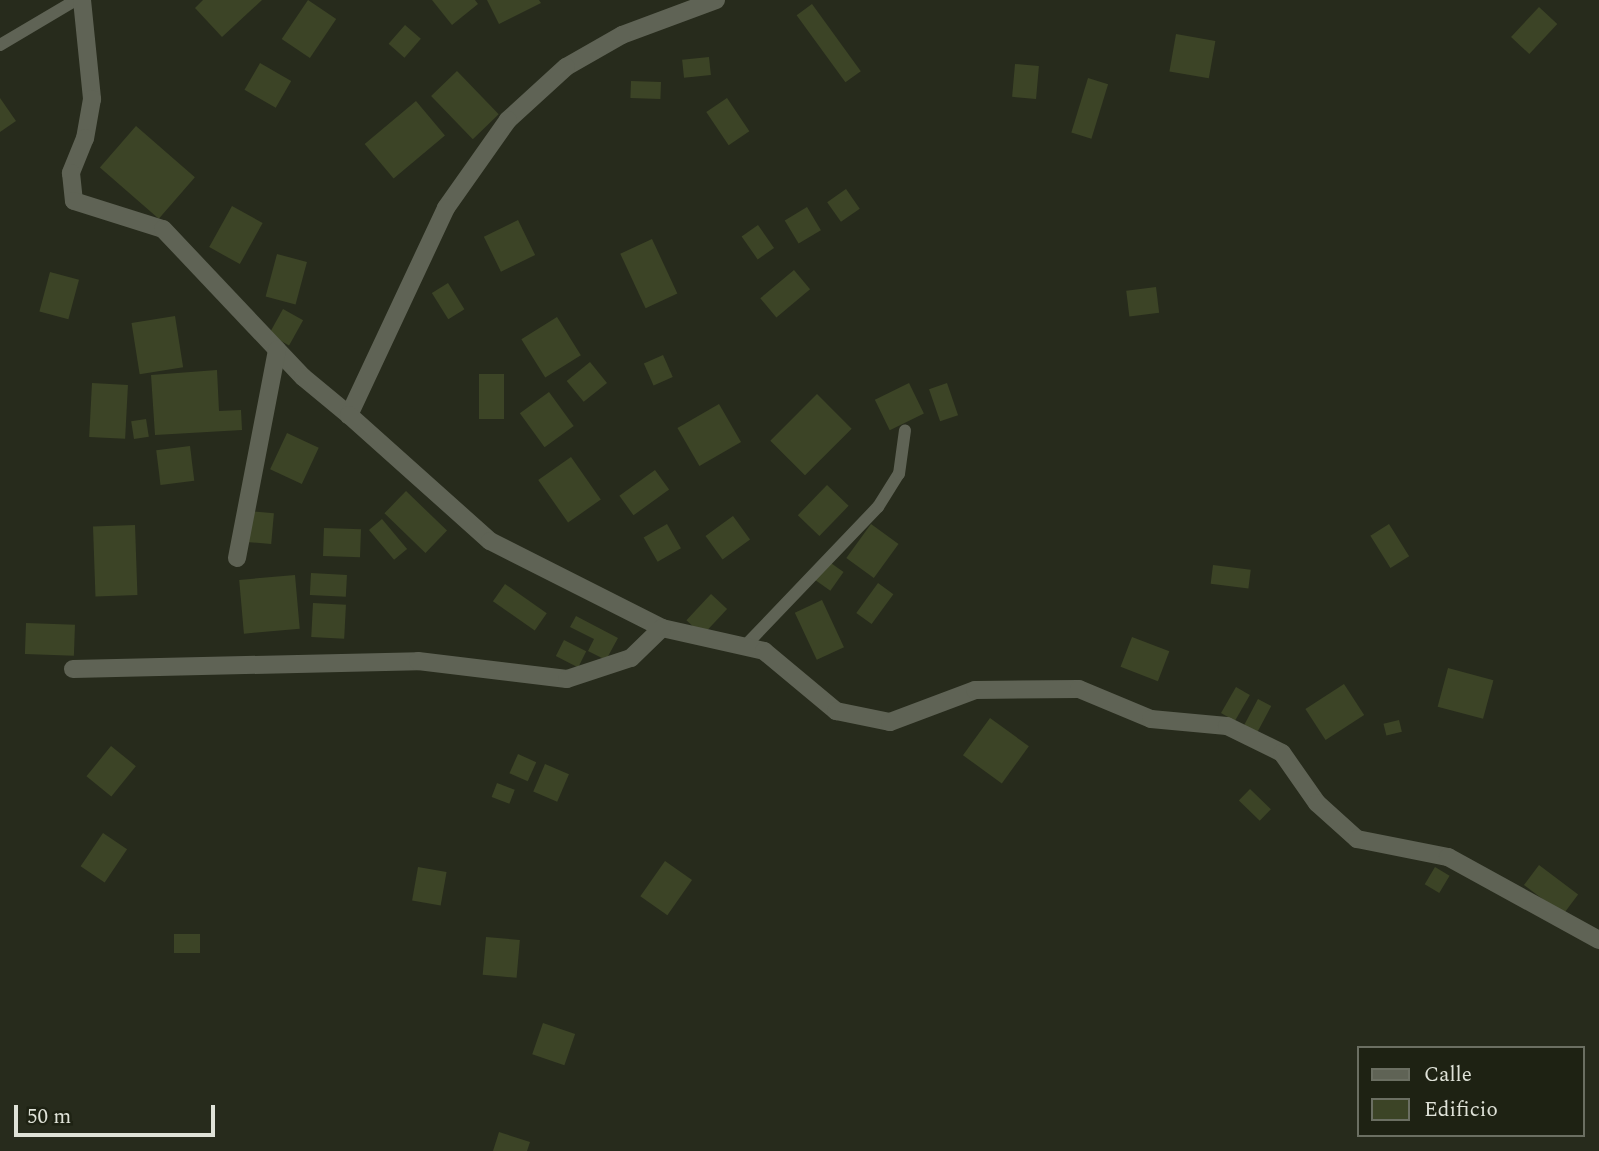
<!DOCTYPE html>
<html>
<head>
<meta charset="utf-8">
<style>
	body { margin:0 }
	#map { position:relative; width:1599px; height:1151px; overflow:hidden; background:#272b1c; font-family:Spectral,serif }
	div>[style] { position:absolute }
	.building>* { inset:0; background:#3c4426; transform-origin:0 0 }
	.service>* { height:12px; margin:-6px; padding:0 6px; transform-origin:6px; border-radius:6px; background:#5f6355 }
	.minor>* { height:18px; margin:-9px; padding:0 9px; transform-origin:9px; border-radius:9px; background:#5f6355 }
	span { translate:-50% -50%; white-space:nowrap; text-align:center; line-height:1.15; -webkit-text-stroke:5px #1e2213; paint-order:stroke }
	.legend { position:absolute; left:1357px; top:1046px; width:228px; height:91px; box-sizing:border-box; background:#1e2213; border:2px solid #6b6f62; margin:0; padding:9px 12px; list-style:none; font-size:21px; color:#dfe2d8 }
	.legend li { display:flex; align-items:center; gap:14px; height:35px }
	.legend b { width:35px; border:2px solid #6b6f62 }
	.scale { position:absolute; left:14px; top:1105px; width:201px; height:32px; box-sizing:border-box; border:4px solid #dfe2d8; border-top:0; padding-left:9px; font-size:21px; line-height:24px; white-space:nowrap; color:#dfe2d8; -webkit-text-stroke:5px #1e2213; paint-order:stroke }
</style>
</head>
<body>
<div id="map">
	<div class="building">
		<div style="clip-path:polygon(203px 0,262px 0,222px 37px,195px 8px)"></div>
		<div style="left:308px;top:0;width:34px;height:47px;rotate:34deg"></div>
		<div style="clip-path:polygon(432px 0,475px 0,478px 4px,452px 25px)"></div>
		<div style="clip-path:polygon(487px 0,539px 0,541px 3px,499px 24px)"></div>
		<div style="left:812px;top:4px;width:83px;height:19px;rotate:54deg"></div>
		<div style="left:1539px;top:7px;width:25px;height:41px;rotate:43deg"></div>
		<div style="left:405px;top:25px;width:21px;height:25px;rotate:41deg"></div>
		<div style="left:1176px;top:34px;width:40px;height:38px;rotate:10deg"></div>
		<div style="left:709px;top:57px;width:18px;height:27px;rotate:84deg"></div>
		<div style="left:260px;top:63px;width:36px;height:31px;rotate:30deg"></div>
		<div style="left:1015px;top:64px;width:24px;height:33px;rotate:5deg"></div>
		<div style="left:457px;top:71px;width:60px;height:36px;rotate:46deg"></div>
		<div style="left:1088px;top:78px;width:21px;height:57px;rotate:17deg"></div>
		<div style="left:631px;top:81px;width:30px;height:17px;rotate:2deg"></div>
		<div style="clip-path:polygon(0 98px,16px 121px,0 132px)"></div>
		<div style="left:727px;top:98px;width:40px;height:25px;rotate:56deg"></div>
		<div style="left:416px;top:101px;width:45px;height:67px;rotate:50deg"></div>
		<div style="left:136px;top:126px;width:78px;height:55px;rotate:41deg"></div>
		<div style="left:846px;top:189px;width:24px;height:23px;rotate:55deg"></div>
		<div style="left:232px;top:206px;width:35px;height:47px;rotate:29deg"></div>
		<div style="left:807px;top:207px;width:27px;height:26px;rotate:59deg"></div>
		<div style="left:518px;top:220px;width:39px;height:38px;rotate:64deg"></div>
		<div style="left:758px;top:225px;width:28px;height:20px;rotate:55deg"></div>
		<div style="left:652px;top:239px;width:60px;height:35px;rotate:65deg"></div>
		<div style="left:277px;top:254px;width:31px;height:44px;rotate:15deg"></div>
		<div style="left:794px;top:270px;width:25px;height:44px;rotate:50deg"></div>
		<div style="left:50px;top:272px;width:30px;height:41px;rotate:15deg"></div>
		<div style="left:448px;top:283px;width:31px;height:19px;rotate:58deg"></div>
		<div style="left:1156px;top:287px;width:26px;height:30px;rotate:83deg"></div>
		<div style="left:283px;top:309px;width:23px;height:29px;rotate:29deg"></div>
		<div style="left:175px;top:316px;width:52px;height:44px;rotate:81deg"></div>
		<div style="left:557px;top:317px;width:45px;height:42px;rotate:58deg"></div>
		<div style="left:663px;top:355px;width:24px;height:21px;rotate:66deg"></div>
		<div style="left:590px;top:362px;width:27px;height:30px;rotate:51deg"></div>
		<div style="clip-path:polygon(217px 370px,219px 411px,241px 410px,242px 430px,155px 435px,151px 375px)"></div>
		<div style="left:479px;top:374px;width:25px;height:45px"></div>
		<div style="left:92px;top:383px;width:36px;height:54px;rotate:3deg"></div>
		<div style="left:909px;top:383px;width:34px;height:38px;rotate:64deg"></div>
		<div style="left:947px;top:383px;width:34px;height:19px;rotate:71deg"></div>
		<div style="left:549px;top:392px;width:42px;height:36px;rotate:54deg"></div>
		<div style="left:817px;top:394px;width:49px;height:66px;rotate:45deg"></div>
		<div style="left:719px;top:404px;width:44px;height:48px;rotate:60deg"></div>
		<div style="left:146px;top:419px;width:18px;height:15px;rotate:81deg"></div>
		<div style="left:287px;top:433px;width:35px;height:40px;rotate:25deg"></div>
		<div style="left:190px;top:446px;width:35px;height:34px;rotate:83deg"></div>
		<div style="left:571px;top:457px;width:52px;height:40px;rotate:55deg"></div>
		<div style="left:655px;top:470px;width:24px;height:44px;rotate:54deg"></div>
		<div style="left:827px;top:485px;width:30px;height:42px;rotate:44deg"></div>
		<div style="left:406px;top:491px;width:57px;height:31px;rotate:44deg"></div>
		<div style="left:249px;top:511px;width:25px;height:31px;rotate:5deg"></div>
		<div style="left:733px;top:516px;width:29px;height:34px;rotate:54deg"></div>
		<div style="left:382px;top:519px;width:39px;height:17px;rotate:50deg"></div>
		<div style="left:667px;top:524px;width:28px;height:27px;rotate:60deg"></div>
		<div style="left:871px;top:524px;width:34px;height:42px;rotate:36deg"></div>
		<div style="left:1389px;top:524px;width:38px;height:22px;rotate:58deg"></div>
		<div style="left:135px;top:525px;width:70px;height:42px;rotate:88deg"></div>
		<div style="left:324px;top:528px;width:37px;height:28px;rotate:2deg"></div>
		<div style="left:828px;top:561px;width:19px;height:23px;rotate:35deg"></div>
		<div style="left:1213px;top:565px;width:38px;height:19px;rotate:7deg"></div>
		<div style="left:311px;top:573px;width:36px;height:22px;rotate:3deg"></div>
		<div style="left:295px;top:575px;width:54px;height:56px;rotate:85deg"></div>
		<div style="left:878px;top:583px;width:19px;height:37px;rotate:36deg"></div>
		<div style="left:505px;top:584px;width:51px;height:21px;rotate:35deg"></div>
		<div style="left:711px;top:594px;width:22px;height:36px;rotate:43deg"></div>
		<div style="left:822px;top:600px;width:52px;height:30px;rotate:65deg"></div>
		<div style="left:313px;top:603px;width:33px;height:34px;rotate:3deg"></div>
		<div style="clip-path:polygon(576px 616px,618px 638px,606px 660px,588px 651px,594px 639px,570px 627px)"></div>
		<div style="left:26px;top:623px;width:49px;height:31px;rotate:2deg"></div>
		<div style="left:1132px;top:637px;width:40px;height:32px;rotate:21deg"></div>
		<div style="left:564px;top:640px;width:25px;height:18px;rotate:27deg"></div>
		<div style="left:1448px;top:668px;width:47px;height:40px;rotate:15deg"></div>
		<div style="left:1344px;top:684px;width:37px;height:46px;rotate:57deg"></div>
		<div style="left:1236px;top:687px;width:16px;height:30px;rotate:30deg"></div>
		<div style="left:1258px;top:699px;width:15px;height:34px;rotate:28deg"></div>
		<div style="left:990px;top:718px;width:48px;height:46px;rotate:36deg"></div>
		<div style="left:1399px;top:720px;width:12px;height:16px;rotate:76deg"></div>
		<div style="left:111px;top:746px;width:32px;height:39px;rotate:39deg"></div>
		<div style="left:518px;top:754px;width:20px;height:21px;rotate:24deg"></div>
		<div style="left:545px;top:764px;width:26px;height:30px;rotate:23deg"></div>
		<div style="left:497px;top:783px;width:19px;height:15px;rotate:21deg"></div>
		<div style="left:1250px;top:789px;width:29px;height:16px;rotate:44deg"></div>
		<div style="left:103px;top:833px;width:29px;height:40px;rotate:34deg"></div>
		<div style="left:665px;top:861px;width:33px;height:43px;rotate:35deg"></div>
		<div style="left:1539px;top:865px;width:49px;height:25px;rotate:37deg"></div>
		<div style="left:418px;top:867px;width:29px;height:34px;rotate:10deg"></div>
		<div style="left:1435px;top:867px;width:17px;height:20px;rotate:31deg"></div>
		<div style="left:200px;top:934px;width:19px;height:26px;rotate:90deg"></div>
		<div style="left:486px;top:937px;width:34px;height:38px;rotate:5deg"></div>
		<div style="left:543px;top:1023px;width:34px;height:33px;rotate:19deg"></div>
		<div style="clip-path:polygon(499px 1132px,530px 1142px,527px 1151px,493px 1151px)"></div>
	</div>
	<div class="service">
		<div style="left:0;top:45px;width:88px;rotate:-30.6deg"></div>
		<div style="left:744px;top:647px;width:194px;rotate:-46.3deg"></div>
		<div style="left:878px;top:507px;width:39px;rotate:-58deg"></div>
		<div style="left:899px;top:474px;width:44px;rotate:-82.2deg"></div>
	</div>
	<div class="minor">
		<div style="left:82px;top:0;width:100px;rotate:84.2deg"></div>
		<div style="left:92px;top:99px;width:40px;rotate:100deg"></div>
		<div style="left:85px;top:138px;width:38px;rotate:112deg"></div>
		<div style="left:71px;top:173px;width:28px;rotate:84deg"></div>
		<div style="left:74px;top:201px;width:93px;rotate:17.5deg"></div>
		<div style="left:163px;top:229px;width:204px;rotate:46.6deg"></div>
		<div style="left:303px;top:377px;width:60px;rotate:39.6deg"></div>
		<div style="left:716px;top:0;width:100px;rotate:159.6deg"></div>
		<div style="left:622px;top:35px;width:64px;rotate:150.3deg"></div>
		<div style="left:566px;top:67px;width:79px;rotate:137.6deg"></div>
		<div style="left:508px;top:120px;width:108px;rotate:125.2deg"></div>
		<div style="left:446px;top:208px;width:229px;rotate:115.1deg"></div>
		<div style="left:349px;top:415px;width:189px;rotate:41.8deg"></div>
		<div style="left:490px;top:541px;width:193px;rotate:26.8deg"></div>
		<div style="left:662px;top:628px;width:105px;rotate:12.7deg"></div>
		<div style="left:764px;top:651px;width:94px;rotate:39.8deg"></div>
		<div style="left:836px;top:711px;width:55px;rotate:11.5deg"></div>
		<div style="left:890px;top:722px;width:91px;rotate:-20.6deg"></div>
		<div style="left:975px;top:690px;width:104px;rotate:-0.6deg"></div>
		<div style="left:1079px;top:689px;width:78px;rotate:22.6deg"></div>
		<div style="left:1151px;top:719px;width:76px;rotate:5.3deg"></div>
		<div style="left:1227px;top:726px;width:61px;rotate:26.1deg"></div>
		<div style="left:1282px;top:753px;width:61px;rotate:55deg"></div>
		<div style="left:1317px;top:803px;width:54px;rotate:42deg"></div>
		<div style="left:1357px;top:839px;width:93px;rotate:11.2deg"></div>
		<div style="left:1448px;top:857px;width:172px;rotate:28.8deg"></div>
		<div style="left:237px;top:558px;width:212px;rotate:-79.1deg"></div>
		<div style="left:73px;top:669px;width:345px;rotate:-1.3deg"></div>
		<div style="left:418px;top:661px;width:150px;rotate:6.9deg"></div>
		<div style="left:567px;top:679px;width:67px;rotate:-18.2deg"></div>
		<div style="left:631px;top:658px;width:43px;rotate:-44.1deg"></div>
	</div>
	<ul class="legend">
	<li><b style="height:9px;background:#5f6355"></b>Calle</li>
	<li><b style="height:19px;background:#3c4426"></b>Edificio</li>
	</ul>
	<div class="scale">50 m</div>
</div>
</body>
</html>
